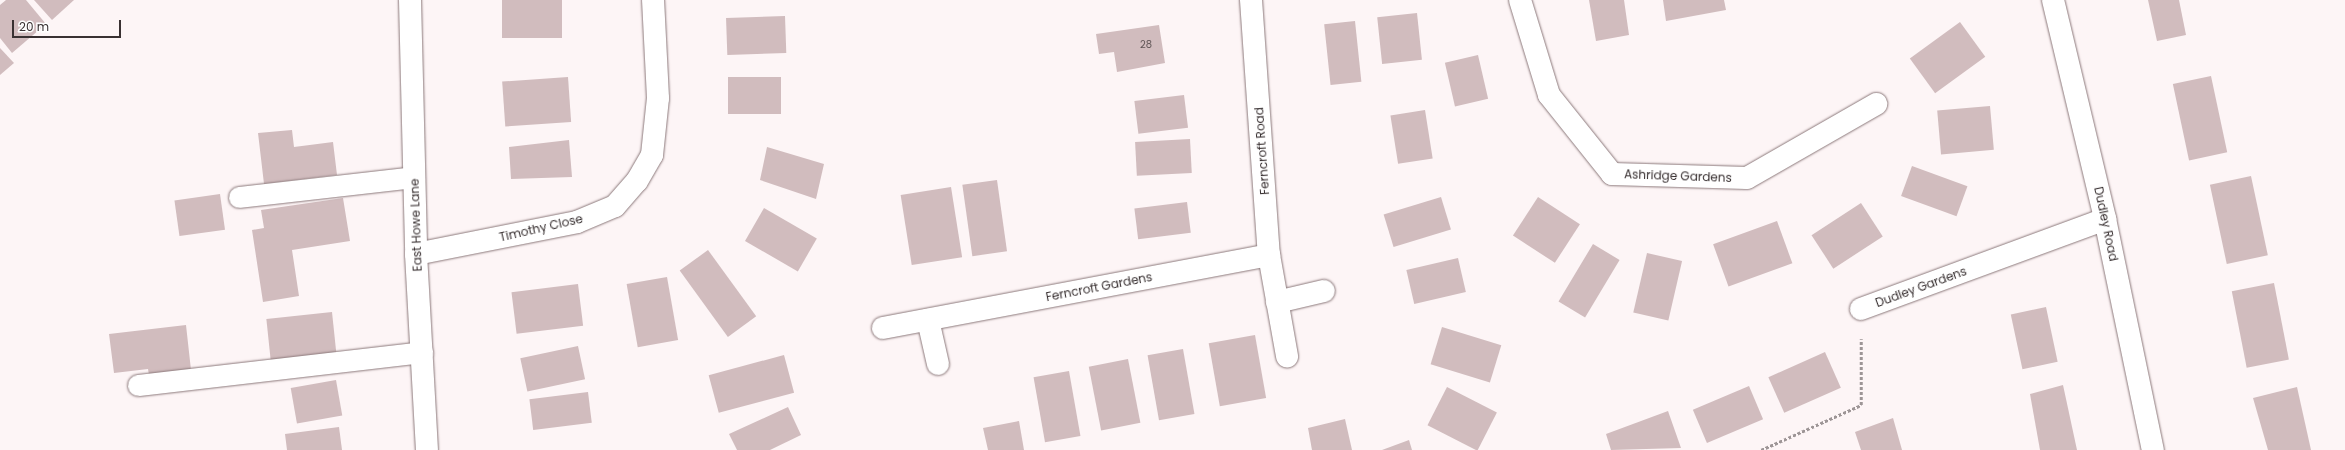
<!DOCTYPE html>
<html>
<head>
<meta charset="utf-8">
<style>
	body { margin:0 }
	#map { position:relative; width:2345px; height:450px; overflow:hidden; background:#fdf5f6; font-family:Poppins,sans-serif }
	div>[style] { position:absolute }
	.building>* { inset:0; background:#d1bcbe; transform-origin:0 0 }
	.path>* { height:2.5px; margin-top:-1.25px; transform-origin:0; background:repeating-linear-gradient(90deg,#9d9596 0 3px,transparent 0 5px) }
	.roads { filter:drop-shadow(0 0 1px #8c797b) drop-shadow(0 0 1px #8c797b) }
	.lane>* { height:21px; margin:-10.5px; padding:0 10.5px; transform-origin:10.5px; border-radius:10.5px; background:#fff }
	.street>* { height:22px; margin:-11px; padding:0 11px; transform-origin:11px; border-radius:11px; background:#fff }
	.secondary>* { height:22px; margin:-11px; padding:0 11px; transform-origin:11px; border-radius:11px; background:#fff }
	span { translate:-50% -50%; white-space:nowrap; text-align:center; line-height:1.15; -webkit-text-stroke:4px #fff; paint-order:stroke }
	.number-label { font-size:10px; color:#5f5455 }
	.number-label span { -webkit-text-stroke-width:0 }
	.street-label { font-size:12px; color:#393132 }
	.scale { position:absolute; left:12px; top:20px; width:109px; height:18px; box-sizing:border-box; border:2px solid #393132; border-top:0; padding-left:5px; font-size:12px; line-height:14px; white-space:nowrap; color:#393132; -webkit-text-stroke:3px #fff; paint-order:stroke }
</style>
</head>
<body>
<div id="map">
	<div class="building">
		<div style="clip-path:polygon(6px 0,26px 0,46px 24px,12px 53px,0 38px,0 5px)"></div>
		<div style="clip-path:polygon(34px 0,74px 0,52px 20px)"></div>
		<div style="left:502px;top:0;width:60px;height:38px"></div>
		<div style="clip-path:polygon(1589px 0,1624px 0,1629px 35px,1596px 41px)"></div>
		<div style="clip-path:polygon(1663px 0,1724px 0,1726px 10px,1666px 21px)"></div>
		<div style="clip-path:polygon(2148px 0,2179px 0,2186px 35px,2157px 41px)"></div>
		<div style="left:1417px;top:13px;width:47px;height:40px;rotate:84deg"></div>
		<div style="left:785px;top:16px;width:37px;height:59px;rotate:88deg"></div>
		<div style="left:1355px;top:21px;width:61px;height:31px;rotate:84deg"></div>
		<div style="left:1960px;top:22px;width:43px;height:62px;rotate:54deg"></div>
		<div style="clip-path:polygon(1159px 25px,1165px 63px,1117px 72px,1114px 52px,1099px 54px,1096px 34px)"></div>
		<div style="clip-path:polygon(0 48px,14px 63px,0 75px)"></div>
		<div style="left:1478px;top:55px;width:45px;height:34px;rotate:77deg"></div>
		<div style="left:2211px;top:76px;width:78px;height:39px;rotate:78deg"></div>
		<div style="left:568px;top:77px;width:45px;height:66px;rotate:86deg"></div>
		<div style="left:728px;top:77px;width:53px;height:37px"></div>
		<div style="left:1184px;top:95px;width:33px;height:50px;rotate:83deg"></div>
		<div style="left:1990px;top:106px;width:44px;height:53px;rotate:85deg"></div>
		<div style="left:1425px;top:110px;width:49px;height:35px;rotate:81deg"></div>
		<div style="clip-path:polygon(292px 130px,294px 147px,333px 142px,337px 175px,264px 184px,258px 133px)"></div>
		<div style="left:1190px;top:139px;width:34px;height:55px;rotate:87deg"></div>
		<div style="clip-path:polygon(569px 140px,572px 177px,511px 179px,509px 147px)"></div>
		<div style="clip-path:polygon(767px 147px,824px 164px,816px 199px,760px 180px)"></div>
		<div style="left:1912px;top:166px;width:59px;height:32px;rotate:20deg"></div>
		<div style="left:2251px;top:176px;width:81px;height:42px;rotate:78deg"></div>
		<div style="left:997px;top:180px;width:72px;height:35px;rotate:82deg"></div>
		<div style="left:951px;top:187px;width:71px;height:51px;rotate:81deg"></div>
		<div style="left:220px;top:194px;width:36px;height:46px;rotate:82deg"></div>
		<div style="left:1441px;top:197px;width:34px;height:60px;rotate:73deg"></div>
		<div style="left:1538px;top:197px;width:50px;height:46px;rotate:33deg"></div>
		<div style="clip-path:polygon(343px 198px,350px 241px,292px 250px,299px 296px,263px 302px,252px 230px,264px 228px,261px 210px)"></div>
		<div style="left:1187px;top:202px;width:31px;height:53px;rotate:83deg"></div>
		<div style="left:1861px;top:203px;width:40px;height:59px;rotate:57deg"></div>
		<div style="left:764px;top:208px;width:61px;height:38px;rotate:30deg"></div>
		<div style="left:1777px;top:221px;width:45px;height:68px;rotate:70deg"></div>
		<div style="left:1593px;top:244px;width:31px;height:67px;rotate:31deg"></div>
		<div style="left:708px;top:250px;width:82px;height:35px;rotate:54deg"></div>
		<div style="left:1647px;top:253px;width:36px;height:61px;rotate:13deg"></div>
		<div style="left:1458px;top:258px;width:35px;height:53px;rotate:77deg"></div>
		<div style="left:667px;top:277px;width:64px;height:41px;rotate:80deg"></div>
		<div style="left:2274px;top:283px;width:78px;height:43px;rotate:79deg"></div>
		<div style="left:578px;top:284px;width:42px;height:67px;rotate:83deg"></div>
		<div style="left:2046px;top:307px;width:56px;height:36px;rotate:78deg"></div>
		<div style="left:332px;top:312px;width:44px;height:66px;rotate:84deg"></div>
		<div style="clip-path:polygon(186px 325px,191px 370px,149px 375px,148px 369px,114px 373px,109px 334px)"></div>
		<div style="left:1442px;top:327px;width:62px;height:39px;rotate:17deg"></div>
		<div style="left:1255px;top:335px;width:64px;height:47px;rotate:80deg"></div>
		<div style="left:578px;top:346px;width:34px;height:59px;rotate:78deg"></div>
		<div style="left:1183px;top:349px;width:66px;height:36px;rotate:80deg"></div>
		<div style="left:1825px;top:352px;width:39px;height:62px;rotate:66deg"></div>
		<div style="left:784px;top:355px;width:39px;height:78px;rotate:75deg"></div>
		<div style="left:1128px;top:359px;width:65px;height:40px;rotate:79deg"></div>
		<div style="left:1069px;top:371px;width:66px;height:36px;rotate:80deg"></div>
		<div style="left:336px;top:380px;width:36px;height:46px;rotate:80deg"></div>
		<div style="clip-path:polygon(2063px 385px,2077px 450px,2040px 450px,2030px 394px)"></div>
		<div style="left:1749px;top:386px;width:36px;height:61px;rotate:67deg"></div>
		<div style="left:1447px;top:387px;width:56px;height:43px;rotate:27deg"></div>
		<div style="clip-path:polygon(2297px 387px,2311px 450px,2268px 450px,2253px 398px)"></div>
		<div style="left:588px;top:392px;width:31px;height:59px;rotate:83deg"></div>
		<div style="clip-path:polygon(788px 407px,801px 435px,770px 450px,737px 450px,729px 434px)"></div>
		<div style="clip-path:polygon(1668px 411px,1681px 448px,1611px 450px,1606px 434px)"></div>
		<div style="clip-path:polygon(1893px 418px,1902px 450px,1861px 450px,1855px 432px)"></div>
		<div style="clip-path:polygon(1345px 419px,1352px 450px,1312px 450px,1308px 428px)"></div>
		<div style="clip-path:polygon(1019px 421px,1024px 450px,988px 450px,983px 428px)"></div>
		<div style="clip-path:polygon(339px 427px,342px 450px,287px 450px,285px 434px)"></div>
		<div style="clip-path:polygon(1409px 440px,1412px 450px,1382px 450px)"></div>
	</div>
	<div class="path">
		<div style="left:1761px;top:450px;width:110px;rotate:-24.2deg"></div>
		<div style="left:1861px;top:405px;width:66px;rotate:-90deg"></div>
	</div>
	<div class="roads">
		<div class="lane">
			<div style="left:239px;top:197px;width:176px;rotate:-6.5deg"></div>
			<div style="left:138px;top:385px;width:286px;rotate:-6.6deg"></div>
		</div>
		<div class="street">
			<div style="left:1251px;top:0;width:256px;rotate:86deg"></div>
			<div style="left:1269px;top:255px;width:103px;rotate:79.9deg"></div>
			<div style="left:1520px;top:0;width:99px;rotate:73deg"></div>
			<div style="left:1549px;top:95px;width:101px;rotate:51.4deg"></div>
			<div style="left:1612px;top:174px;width:135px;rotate:1.7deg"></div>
			<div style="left:1747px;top:178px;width:149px;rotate:-29.8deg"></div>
			<div style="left:2053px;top:0;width:225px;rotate:76.6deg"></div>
			<div style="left:2105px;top:219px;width:236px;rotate:78.3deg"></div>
			<div style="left:416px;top:254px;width:164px;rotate:-11.2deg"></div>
			<div style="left:577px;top:222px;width:41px;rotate:-22.8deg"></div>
			<div style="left:615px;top:206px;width:33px;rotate:-49deg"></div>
			<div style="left:637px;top:181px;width:30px;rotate:-60deg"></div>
			<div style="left:652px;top:155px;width:57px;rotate:-84deg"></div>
			<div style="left:658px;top:98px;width:98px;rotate:-92.9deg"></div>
			<div style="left:1277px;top:302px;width:48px;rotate:-13.2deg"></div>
			<div style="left:1861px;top:309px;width:260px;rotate:-20.2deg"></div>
			<div style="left:928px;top:320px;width:45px;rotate:77.2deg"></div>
			<div style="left:883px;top:328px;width:393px;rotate:-10.7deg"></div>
		</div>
		<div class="secondary">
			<div style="left:410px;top:0;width:254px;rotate:88.6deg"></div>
			<div style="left:416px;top:254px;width:196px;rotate:86.8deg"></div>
		</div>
	</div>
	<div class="number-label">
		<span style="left:1146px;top:45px">28</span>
	</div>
	<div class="street-label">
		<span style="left:1262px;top:151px;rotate:-94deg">Ferncroft Road</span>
		<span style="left:1678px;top:176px;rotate:2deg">Ashridge Gardens</span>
		<span style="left:2106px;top:224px;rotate:78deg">Dudley Road</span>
		<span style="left:416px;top:225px;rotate:-92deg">East Howe Lane</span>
		<span style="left:541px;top:228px;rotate:-13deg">Timothy Close</span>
		<span style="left:1099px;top:287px;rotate:-11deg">Ferncroft Gardens</span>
		<span style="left:1921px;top:287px;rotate:-20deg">Dudley Gardens</span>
	</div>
	<div class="scale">20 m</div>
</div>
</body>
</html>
